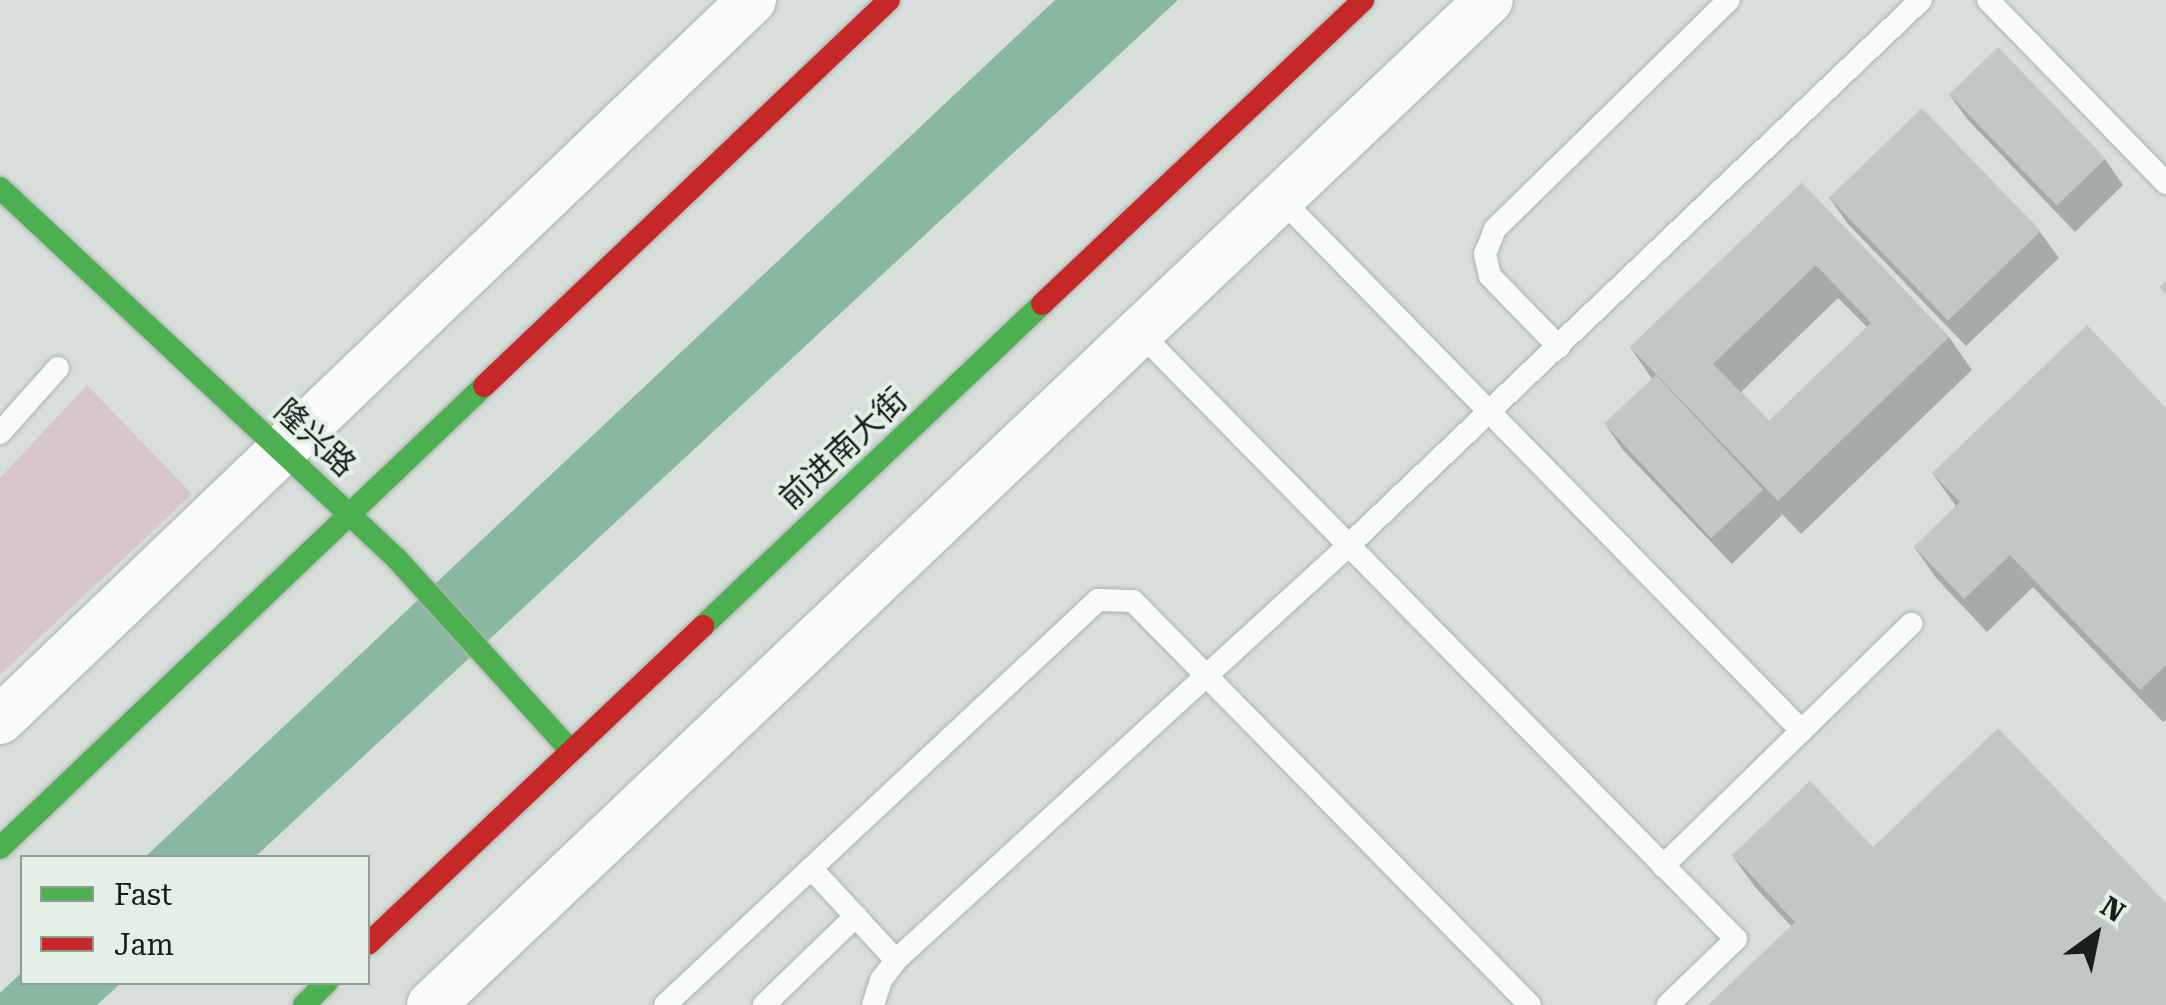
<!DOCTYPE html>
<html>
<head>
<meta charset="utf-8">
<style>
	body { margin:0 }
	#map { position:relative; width:2166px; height:1005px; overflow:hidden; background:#d8dfdb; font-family:"Roboto Serif","Noto Sans SC",serif }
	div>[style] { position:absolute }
	.green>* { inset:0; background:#d9c5ce }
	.water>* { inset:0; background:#89b8a0 }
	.roads { filter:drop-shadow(0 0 2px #adb3b0) drop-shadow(0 0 2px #adb3b0) }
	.lane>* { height:22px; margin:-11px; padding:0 11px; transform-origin:11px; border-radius:11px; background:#f9fafa }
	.street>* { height:48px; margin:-24px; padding:0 24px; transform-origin:24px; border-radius:24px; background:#f9fafa }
	.fast>* { height:22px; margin:-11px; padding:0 11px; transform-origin:11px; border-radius:11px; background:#4caf50 }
	.jam>* { height:22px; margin:-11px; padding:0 11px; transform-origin:11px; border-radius:11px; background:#c62828 }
	.wall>* { inset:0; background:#a6aba9 }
	.building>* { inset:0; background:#c1c7c4; transform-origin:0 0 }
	span { translate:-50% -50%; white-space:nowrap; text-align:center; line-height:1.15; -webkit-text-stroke:8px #e2f0e8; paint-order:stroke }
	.street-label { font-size:32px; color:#191e1b }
	.legend { position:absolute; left:20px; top:855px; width:350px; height:130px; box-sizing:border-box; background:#e2f0e8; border:2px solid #929c96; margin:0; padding:12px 18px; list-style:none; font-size:30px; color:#191e1b }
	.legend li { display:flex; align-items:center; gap:20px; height:50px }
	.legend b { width:50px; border:2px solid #929c96 }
	.north { position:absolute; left:2046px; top:885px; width:100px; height:100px; -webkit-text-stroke:8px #e2f0e8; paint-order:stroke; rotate:33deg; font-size:28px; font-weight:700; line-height:40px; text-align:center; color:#191e1b }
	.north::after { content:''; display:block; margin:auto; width:35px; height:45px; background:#191e1b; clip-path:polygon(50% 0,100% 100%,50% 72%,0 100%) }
</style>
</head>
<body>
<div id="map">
	<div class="green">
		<div style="clip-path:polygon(87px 385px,192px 494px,0 675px,0 478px)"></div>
	</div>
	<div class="water">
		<div style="clip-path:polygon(1055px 0,1178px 0,255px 857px,144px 858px)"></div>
		<div style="clip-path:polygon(22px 972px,22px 982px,121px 983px,97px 1005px,0 1005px,0 993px)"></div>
	</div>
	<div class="roads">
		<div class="lane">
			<div style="left:1988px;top:0;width:255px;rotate:45.8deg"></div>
			<div style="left:1280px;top:198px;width:746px;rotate:45.6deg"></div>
			<div style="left:1139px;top:332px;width:851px;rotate:45.48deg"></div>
			<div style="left:1736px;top:939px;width:95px;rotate:135.9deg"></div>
			<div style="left:1559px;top:347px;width:99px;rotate:-134.2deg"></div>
			<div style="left:1490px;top:276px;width:23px;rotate:-103deg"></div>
			<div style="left:1485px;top:254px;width:27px;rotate:-68deg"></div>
			<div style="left:1495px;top:229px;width:327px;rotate:-44.4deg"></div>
			<div style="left:0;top:433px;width:87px;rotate:-48.3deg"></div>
			<div style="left:1663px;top:866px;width:347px;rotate:-44.3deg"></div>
			<div style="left:811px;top:868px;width:125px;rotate:47.3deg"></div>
			<div style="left:665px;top:1005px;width:593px;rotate:-43.09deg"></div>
			<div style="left:1098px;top:600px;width:35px;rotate:2deg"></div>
			<div style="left:1133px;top:601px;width:566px;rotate:45.5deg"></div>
			<div style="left:764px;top:1005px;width:128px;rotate:-44.1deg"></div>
			<div style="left:873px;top:1005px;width:26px;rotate:-72deg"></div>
			<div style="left:881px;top:980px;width:25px;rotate:-53deg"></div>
			<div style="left:896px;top:960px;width:614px;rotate:-42.49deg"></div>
			<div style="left:1349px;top:545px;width:790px;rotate:-43.62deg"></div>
		</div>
		<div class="street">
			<div style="left:0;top:720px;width:1041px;rotate:-43.75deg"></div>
			<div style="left:431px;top:1005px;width:1459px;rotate:-43.53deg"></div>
		</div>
		<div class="fast">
			<div style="left:0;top:188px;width:543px;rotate:43.06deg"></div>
			<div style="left:397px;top:559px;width:259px;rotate:47.8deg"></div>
			<div style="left:703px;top:626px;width:468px;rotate:-43.5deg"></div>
			<div style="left:0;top:848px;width:669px;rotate:-43.67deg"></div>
			<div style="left:304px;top:1005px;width:33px;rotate:-45deg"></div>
		</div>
		<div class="jam">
			<div style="left:1042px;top:304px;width:442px;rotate:-43.4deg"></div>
			<div style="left:484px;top:386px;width:559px;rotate:-43.62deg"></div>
			<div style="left:368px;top:944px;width:462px;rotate:-43.5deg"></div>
		</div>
	</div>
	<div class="wall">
		<div style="clip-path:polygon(1949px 94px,2105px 159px,2123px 185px,2075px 232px,1968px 120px)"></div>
		<div style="clip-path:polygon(evenodd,1802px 183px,1949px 337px,1972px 370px,1801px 534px,1780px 512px,1782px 515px,1732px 564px,1623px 450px,1605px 424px,1652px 379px,1630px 347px,1802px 183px,1838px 298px,1867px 327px,1769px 421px,1741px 392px,1838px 298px)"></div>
		<div style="clip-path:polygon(1829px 197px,2040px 232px,2059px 258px,1966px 346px,1848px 224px)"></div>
		<div style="clip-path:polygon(2166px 408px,2166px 720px,2163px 722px,2033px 587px,1987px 632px,1937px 579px,1914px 547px,1956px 506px,1932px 473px)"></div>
		<div style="clip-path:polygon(1873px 847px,1791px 926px,1755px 887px,1732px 855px)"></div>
	</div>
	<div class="building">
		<div style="left:1998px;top:47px;width:155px;height:68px;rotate:46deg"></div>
		<div style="left:1922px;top:108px;width:171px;height:129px;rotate:46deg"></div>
		<div style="clip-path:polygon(evenodd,1802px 183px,1949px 337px,1778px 501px,1630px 347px,1802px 183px,1816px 265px,1871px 323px,1769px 421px,1713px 364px,1816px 265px)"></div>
		<div style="clip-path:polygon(2166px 281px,2166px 294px,2159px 287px)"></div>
		<div style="clip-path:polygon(2087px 325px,2166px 408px,2166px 665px,2140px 690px,2010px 555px,1964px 599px,1914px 547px,1960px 502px,1932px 473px)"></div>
		<div style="left:1656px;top:375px;width:157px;height:71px;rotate:47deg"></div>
		<div style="clip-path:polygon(1998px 728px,2166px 903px,2166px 1005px,1708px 1005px,1795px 922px,1732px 855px,1810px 781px,1873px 847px)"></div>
	</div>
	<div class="street-label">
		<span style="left:315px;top:438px;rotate:43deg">隆兴路</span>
		<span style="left:843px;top:449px;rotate:-43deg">前进南大街</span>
	</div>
	<ul class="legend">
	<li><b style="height:12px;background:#4caf50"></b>Fast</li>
	<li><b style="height:12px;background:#c62828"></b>Jam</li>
	</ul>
	<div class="north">N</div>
</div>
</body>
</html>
